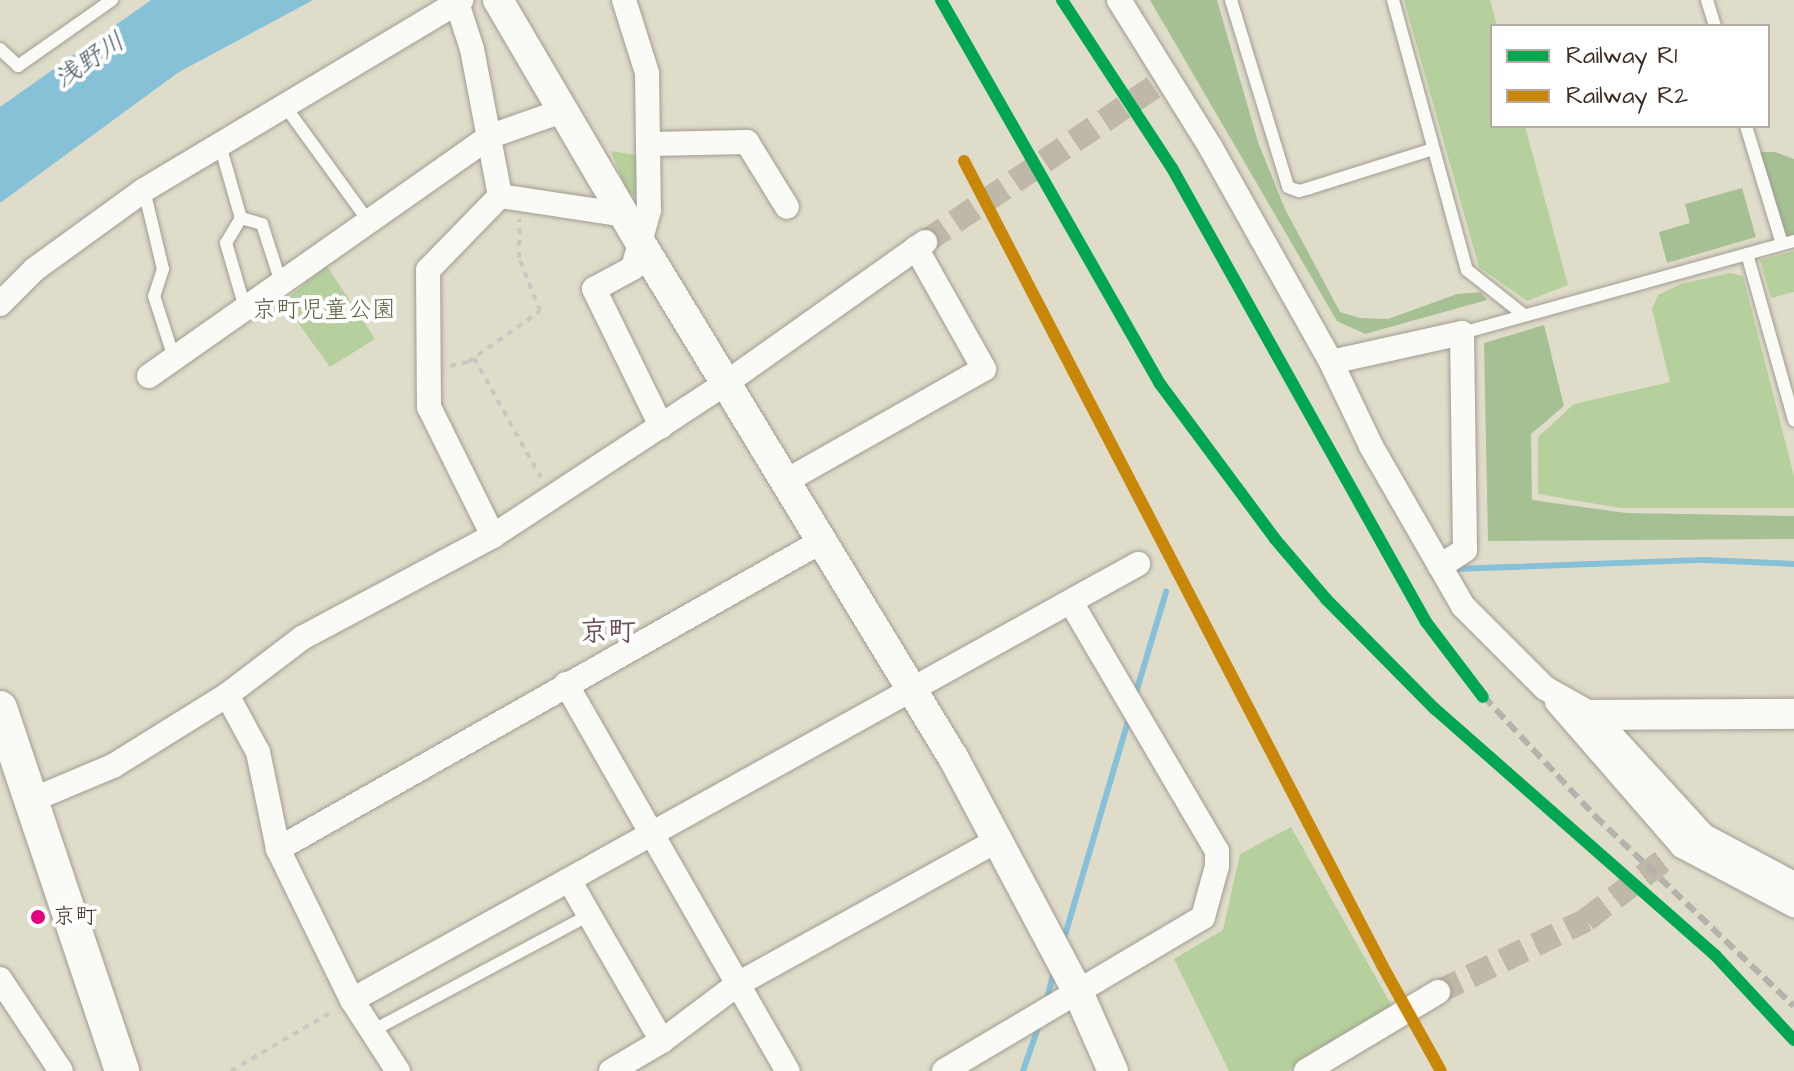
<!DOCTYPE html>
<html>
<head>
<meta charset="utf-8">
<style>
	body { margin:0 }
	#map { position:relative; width:1794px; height:1071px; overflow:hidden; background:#e0dcca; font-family:"Architects Daughter","Klee One",sans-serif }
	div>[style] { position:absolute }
	.green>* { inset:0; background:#b5d09c }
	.forest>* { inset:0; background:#a5c194 }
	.water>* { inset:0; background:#87c1d7 }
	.stream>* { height:6px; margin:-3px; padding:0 3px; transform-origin:3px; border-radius:3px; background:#87c1d7 }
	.minor-tunnel>* { height:24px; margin-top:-12px; transform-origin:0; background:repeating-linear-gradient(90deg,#bfb8a8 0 24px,transparent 0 36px) }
	.path>* { height:4px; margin-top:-2px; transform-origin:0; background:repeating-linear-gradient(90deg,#c9c7c2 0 6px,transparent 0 12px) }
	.roads { filter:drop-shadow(0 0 2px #a19c91) drop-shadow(0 0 2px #a19c91) }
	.service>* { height:12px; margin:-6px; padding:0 6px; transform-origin:6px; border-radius:6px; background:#fafaf7 }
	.minor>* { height:24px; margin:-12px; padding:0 12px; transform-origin:12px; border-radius:12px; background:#fafaf7 }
	.tertiary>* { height:30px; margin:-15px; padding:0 15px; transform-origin:15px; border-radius:15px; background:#fafaf7 }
	.secondary>* { height:34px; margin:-17px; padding:0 17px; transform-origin:17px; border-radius:17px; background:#fafaf7 }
	.rail>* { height:6px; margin-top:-3px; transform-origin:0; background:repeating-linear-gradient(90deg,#b5b2ae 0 12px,transparent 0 18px) }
	.rail-1>* { height:12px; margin:-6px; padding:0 6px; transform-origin:6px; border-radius:6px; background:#00a651 }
	.rail-2>* { height:12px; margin:-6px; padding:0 6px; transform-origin:6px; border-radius:6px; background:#c88708 }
	.dots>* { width:22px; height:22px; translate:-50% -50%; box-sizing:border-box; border:4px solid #fff; border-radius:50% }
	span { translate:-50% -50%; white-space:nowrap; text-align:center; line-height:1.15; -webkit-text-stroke:8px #fff; paint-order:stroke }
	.bus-label { font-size:22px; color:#3b2a1e }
	.left { translate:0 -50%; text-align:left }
	.park-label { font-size:24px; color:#59613d }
	.water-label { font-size:26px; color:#485b61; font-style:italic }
	.quarter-label { font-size:28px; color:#6d4f58; font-weight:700 }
	.legend { position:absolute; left:1490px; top:24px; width:280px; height:104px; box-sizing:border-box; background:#fff; border:2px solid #b1aaa5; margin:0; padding:10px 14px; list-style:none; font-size:24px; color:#3b2a1e }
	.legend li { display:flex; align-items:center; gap:16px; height:40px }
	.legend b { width:40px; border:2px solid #b1aaa5 }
</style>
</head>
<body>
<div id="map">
	<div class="green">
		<div style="clip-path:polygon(1404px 0,1490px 0,1497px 26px,1492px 26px,1492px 126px,1525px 126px,1568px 285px,1527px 301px,1479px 267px)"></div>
		<div style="clip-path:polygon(611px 151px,641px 156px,639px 195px,628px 194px)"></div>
		<div style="clip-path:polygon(1794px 251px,1794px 292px,1771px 298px,1760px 260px)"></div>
		<div style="clip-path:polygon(327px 266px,375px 339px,330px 367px,283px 302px)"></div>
		<div style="clip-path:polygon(1730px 273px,1743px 276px,1794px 476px,1794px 508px,1620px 508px,1538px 494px,1538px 437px,1574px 404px,1670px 382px,1652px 309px,1658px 295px,1681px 284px)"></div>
		<div style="clip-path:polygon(1291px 827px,1393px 1008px,1288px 1071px,1229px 1071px,1174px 959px,1223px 930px,1240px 854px)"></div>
	</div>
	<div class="forest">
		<div style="clip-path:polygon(1150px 0,1217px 0,1258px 142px,1285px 209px,1340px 312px,1360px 318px,1388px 319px,1457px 294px,1481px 292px,1487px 300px,1365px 334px,1337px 321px)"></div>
		<div style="clip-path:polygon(1759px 152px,1775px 152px,1794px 159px,1794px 235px,1787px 237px)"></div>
		<div style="clip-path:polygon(1742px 188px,1756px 237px,1667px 263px,1659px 232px,1690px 223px,1685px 204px)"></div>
		<div style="clip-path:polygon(1544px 325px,1564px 406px,1531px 434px,1532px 500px,1626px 513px,1794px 516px,1794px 539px,1488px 541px,1484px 343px)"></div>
	</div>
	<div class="water">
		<div style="clip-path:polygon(151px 0,313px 0,179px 72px,0 203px,0 107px)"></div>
	</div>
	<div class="stream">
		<div style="left:1455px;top:569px;width:249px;rotate:-2.1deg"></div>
		<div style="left:1704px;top:560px;width:90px;rotate:2.5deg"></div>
		<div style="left:1135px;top:696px;width:109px;rotate:-73.4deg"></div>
		<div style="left:1063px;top:942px;width:237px;rotate:-73.6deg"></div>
		<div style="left:1046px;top:1003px;width:32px;rotate:-76deg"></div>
		<div style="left:1023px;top:1071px;width:49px;rotate:-70.8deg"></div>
	</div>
	<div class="minor-tunnel">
		<div style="left:925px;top:242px;width:292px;rotate:-34.1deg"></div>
		<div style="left:1438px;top:992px;width:165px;rotate:-25.9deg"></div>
		<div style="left:1586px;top:920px;width:105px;rotate:-37.6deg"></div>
	</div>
	<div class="path">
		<div style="left:474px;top:358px;width:137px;rotate:60.8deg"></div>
		<div style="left:450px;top:366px;width:18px;rotate:-13deg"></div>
		<div style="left:468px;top:362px;width:88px;rotate:-35.3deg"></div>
		<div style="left:540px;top:311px;width:57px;rotate:-111.6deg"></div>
		<div style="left:519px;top:258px;width:39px;rotate:-89deg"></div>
		<div style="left:231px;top:1071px;width:118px;rotate:-30.5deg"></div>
	</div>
	<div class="roads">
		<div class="service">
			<div style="left:1231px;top:0;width:195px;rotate:73deg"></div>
			<div style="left:1288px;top:187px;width:12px;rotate:20deg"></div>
			<div style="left:1299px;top:191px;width:11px;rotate:-15deg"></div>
			<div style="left:1310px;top:188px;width:129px;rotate:-17.6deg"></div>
			<div style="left:1393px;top:0;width:280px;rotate:74.7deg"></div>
			<div style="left:1467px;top:270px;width:73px;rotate:38.3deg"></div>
			<div style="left:1707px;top:0;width:27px;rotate:73deg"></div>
			<div style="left:0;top:49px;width:25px;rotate:43deg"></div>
			<div style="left:18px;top:66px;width:115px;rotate:-35.1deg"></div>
			<div style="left:285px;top:106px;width:143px;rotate:54.1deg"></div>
			<div style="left:1746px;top:126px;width:123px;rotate:73deg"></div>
			<div style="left:220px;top:145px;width:76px;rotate:74deg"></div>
			<div style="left:241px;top:218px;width:22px;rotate:16deg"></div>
			<div style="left:262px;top:224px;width:62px;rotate:72.1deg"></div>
			<div style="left:144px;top:190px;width:81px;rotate:76.5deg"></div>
			<div style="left:163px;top:269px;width:28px;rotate:108deg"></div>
			<div style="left:154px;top:296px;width:65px;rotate:72.1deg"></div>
			<div style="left:241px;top:218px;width:29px;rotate:121deg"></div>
			<div style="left:226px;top:243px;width:68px;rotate:73.7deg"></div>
			<div style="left:1747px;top:254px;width:173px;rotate:74.2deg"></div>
			<div style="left:1462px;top:333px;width:345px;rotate:-15.5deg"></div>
			<div style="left:372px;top:1031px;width:246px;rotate:-28.1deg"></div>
		</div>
		<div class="minor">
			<div style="left:624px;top:0;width:77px;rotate:72.5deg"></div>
			<div style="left:647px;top:73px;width:137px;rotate:89.2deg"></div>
			<div style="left:649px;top:210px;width:60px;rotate:105.4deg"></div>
			<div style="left:633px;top:268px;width:44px;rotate:151.7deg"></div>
			<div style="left:594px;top:289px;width:153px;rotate:63.9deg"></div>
			<div style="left:1119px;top:0;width:174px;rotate:58.1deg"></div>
			<div style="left:1211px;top:148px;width:245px;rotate:60.7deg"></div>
			<div style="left:1331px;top:362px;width:93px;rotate:64.5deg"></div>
			<div style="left:1371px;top:446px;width:185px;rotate:60.1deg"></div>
			<div style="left:1463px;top:606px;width:116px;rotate:45deg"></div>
			<div style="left:1545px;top:688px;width:55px;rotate:29.4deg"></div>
			<div style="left:1593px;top:715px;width:164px;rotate:47.5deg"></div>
			<div style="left:1704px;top:836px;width:102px;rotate:28.1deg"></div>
			<div style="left:457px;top:3px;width:48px;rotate:71.9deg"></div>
			<div style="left:472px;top:49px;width:150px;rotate:79.2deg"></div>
			<div style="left:500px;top:196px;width:103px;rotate:134.2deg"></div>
			<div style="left:428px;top:270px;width:137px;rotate:89.6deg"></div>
			<div style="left:429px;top:407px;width:144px;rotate:63.6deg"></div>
			<div style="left:650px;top:144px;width:97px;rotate:-1.2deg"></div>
			<div style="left:747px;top:142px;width:76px;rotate:58.4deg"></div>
			<div style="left:500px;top:196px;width:126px;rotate:8.6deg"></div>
			<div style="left:0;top:304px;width:49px;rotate:-45deg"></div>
			<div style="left:35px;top:269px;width:135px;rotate:-35.9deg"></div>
			<div style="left:144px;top:190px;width:370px;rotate:-30.9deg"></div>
			<div style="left:1331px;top:362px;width:134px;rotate:-12.5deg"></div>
			<div style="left:1462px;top:333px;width:217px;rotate:89.2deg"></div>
			<div style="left:1465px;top:550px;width:30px;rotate:147deg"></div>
			<div style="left:149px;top:376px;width:418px;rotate:-35.1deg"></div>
			<div style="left:491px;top:136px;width:78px;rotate:-19.4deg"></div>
			<div style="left:786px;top:481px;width:227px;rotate:-29.5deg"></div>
			<div style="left:984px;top:369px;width:139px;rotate:-119.3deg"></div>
			<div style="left:566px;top:684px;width:446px;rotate:60.2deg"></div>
			<div style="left:227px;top:695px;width:65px;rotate:61.5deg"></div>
			<div style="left:258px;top:752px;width:99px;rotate:78.3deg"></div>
			<div style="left:278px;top:849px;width:168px;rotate:63.9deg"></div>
			<div style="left:352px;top:1000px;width:85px;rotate:57.1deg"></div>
			<div style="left:1557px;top:702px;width:191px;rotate:49deg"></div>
			<div style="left:1682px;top:846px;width:127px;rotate:27.8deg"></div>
			<div style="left:32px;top:800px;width:88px;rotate:-22.8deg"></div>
			<div style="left:113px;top:766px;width:134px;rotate:-31.9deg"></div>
			<div style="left:227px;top:695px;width:94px;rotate:-37.2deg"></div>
			<div style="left:302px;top:638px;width:217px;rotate:-28.1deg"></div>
			<div style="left:493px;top:536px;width:279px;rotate:-33.3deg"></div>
			<div style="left:726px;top:383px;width:244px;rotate:-35.3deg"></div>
			<div style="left:278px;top:849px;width:625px;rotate:-29.52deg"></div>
			<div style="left:569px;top:880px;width:186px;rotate:60deg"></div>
			<div style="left:0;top:979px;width:110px;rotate:56.5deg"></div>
			<div style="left:352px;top:1000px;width:899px;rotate:-29.02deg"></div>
			<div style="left:611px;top:1071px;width:59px;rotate:-30.5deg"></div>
			<div style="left:662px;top:1041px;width:95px;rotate:-36.9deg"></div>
			<div style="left:738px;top:984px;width:299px;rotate:-29deg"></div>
			<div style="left:944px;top:1071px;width:301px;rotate:-30.7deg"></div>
			<div style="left:1203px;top:917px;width:53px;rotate:-74.6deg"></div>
			<div style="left:1217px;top:866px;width:15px;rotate:-90deg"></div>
			<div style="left:1217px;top:851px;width:286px;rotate:-120.4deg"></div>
			<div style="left:1306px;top:1071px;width:154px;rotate:-30.9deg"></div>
		</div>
		<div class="tertiary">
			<div style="left:498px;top:0;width:281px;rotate:59.6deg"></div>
			<div style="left:640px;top:242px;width:605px;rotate:58.73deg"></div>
			<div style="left:954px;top:759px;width:264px;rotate:62deg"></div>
			<div style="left:1078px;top:992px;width:86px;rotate:66.1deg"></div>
			<div style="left:1593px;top:715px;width:201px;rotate:-0.3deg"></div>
		</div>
		<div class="secondary">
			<div style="left:0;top:708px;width:383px;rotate:71.4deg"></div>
		</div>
	</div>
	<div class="rail">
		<div style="left:941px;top:0;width:442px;rotate:60.3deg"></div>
		<div style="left:1160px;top:384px;width:193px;rotate:53.4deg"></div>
		<div style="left:1275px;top:539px;width:79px;rotate:49.6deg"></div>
		<div style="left:1326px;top:599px;width:155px;rotate:45.3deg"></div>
		<div style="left:1435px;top:709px;width:373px;rotate:41.3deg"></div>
		<div style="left:1715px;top:955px;width:116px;rotate:47.1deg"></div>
		<div style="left:1062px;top:0;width:201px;rotate:56.8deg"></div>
		<div style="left:1172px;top:168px;width:438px;rotate:60.9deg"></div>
		<div style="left:1385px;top:551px;width:82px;rotate:60deg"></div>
		<div style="left:1426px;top:622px;width:58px;rotate:55.5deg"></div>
		<div style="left:1459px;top:670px;width:200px;rotate:47deg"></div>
		<div style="left:1595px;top:816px;width:275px;rotate:43.7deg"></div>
	</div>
	<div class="rail-1">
		<div style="left:941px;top:0;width:442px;rotate:60.3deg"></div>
		<div style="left:1160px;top:384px;width:193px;rotate:53.4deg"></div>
		<div style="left:1275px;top:539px;width:79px;rotate:49.6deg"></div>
		<div style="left:1326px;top:599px;width:155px;rotate:45.3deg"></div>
		<div style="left:1435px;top:709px;width:373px;rotate:41.3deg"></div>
		<div style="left:1715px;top:955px;width:116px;rotate:47.1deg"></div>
		<div style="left:1062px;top:0;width:201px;rotate:56.8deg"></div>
		<div style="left:1172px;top:168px;width:520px;rotate:60.77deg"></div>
		<div style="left:1426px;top:622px;width:94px;rotate:52.8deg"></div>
	</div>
	<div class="rail-2">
		<div style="left:964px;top:161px;width:908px;rotate:62.53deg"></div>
		<div style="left:1383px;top:967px;width:119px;rotate:60.9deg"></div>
	</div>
	<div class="dots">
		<div style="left:38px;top:917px;background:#e5007d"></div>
	</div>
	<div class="bus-label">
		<span class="left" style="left:53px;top:917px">京町</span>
	</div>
	<div class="park-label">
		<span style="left:324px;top:311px">京町児童公園</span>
	</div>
	<div class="water-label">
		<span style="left:90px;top:61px;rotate:-34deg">浅野川</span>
	</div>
	<div class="quarter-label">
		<span style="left:608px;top:632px">京町</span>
	</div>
	<ul class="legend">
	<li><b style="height:10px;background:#00a651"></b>Railway R1</li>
	<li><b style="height:10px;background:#c88708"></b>Railway R2</li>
	</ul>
</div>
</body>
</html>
